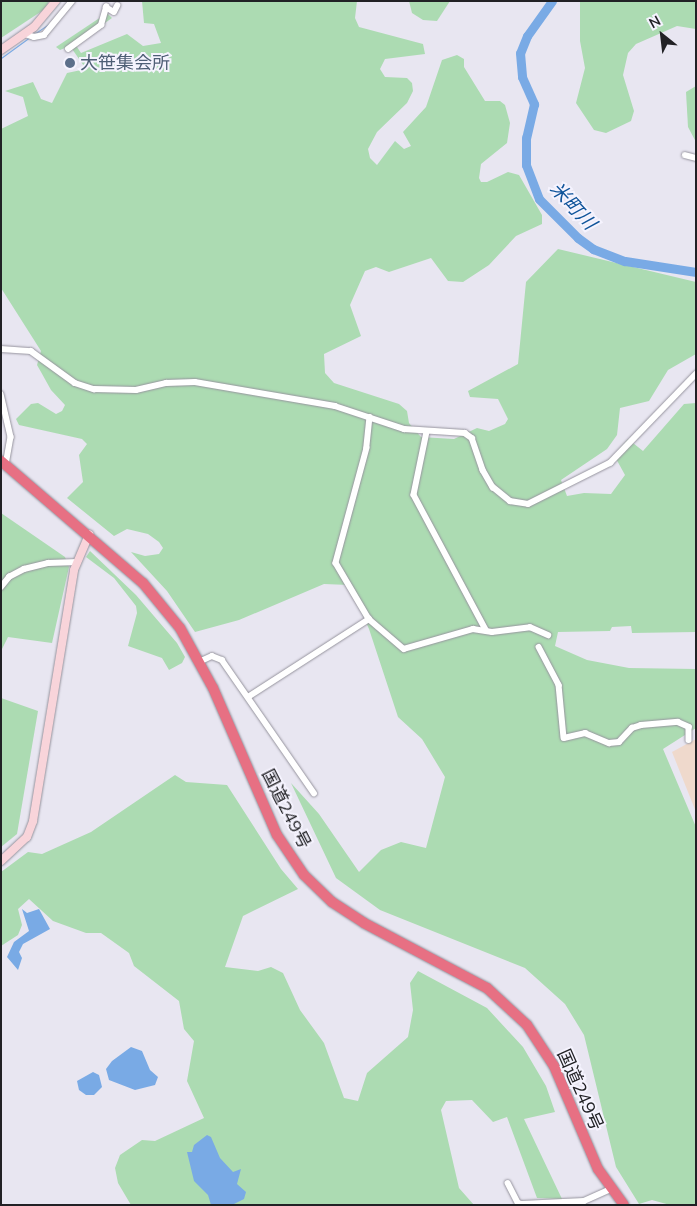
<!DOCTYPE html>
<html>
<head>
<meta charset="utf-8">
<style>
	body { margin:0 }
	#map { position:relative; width:697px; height:1206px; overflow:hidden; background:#e8e6f1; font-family:Mulish,"Noto Sans JP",sans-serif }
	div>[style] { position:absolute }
	.industrial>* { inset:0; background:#efd9cc }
	.green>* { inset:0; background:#acdbb2 }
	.water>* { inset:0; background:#79aae5 }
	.stream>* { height:1px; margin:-0.5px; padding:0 0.5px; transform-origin:0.5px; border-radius:0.5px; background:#79aae5 }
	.river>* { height:9px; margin:-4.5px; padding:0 4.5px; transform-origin:4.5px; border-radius:4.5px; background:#79aae5 }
	.roads { filter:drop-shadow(0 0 1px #96949e) drop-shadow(0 0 1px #96949e) }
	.street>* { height:5.5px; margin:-2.75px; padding:0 2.75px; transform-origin:2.75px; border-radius:2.75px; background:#fff }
	.secondary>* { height:8px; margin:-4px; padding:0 4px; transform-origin:4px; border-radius:4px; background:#f8d4da }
	.highway>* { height:10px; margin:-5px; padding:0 5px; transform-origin:5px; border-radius:5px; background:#e77083 }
	.dots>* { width:14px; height:14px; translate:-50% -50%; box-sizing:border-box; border:2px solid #f5f3fe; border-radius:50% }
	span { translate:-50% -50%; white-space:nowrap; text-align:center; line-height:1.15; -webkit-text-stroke:4px #f5f3fe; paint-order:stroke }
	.service-label { font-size:18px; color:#4e5e75 }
	.left { translate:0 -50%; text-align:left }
	.street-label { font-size:18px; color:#212125 }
	.water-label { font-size:19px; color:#10549a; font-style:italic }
	.frame { position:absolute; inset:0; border:2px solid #212125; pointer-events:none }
	.north { position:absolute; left:637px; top:10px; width:50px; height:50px; -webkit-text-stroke:4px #f5f3fe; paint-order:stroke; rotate:331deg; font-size:14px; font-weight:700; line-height:20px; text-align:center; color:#212125 }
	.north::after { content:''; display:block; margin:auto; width:18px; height:22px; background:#212125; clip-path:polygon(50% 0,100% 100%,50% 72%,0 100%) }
</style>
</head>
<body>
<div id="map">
	<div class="industrial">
		<div style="clip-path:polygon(696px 739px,696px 812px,672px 752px)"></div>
	</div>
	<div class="green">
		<div style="clip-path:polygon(1px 1px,49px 1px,45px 9px,1px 38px)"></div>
		<div style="clip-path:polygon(142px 1px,357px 1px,355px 18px,359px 27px,423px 44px,425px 54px,385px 59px,380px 69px,385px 77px,407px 78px,412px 83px,413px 91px,407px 103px,377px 132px,368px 149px,370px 158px,377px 165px,395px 141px,404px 149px,411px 146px,403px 132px,426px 107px,442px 60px,457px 55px,464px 59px,464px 67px,485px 101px,500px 101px,505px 105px,510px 123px,507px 143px,481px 164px,479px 178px,481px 182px,487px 182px,508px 172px,519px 175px,542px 215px,542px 224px,516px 236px,489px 265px,463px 282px,448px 281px,431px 258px,389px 272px,376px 267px,365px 271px,350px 305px,361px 336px,324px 354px,325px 373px,334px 383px,399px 404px,407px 411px,409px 423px,421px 437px,454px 439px,477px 428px,489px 431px,505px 424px,508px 419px,498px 399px,470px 397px,468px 391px,518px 364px,526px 282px,558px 249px,696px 282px,696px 354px,668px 370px,649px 401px,620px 408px,617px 435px,607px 449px,561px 480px,567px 496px,584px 493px,611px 494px,625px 475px,614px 455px,628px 439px,643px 451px,684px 404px,696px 403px,696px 632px,632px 633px,631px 626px,612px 627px,610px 631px,558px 632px,555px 646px,587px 660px,629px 668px,696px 669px,696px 728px,663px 749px,696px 827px,696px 1205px,670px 1205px,652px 1200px,639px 1204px,616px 1167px,584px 1035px,565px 1004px,525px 968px,380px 910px,336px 878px,291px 783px,319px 814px,359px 872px,381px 850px,401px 842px,426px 848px,445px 777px,422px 739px,398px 717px,369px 629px,349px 585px,324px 584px,239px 620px,195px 632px,167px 591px,131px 552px,145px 556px,159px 554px,163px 548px,159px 542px,148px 534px,127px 529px,114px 536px,67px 498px,83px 482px,79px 455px,87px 444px,82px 439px,19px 425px,16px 419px,31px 404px,38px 403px,56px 414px,62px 411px,65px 405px,51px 390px,41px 372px,37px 365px,41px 351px,1px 288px,1px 129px,28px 116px,23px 97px,5px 91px,33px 82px,41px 99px,52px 103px,67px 73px,86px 69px,70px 46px,60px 50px,56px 47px,107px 13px,112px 18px,75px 44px,81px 53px,127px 34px,143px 46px,161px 43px,154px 24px,144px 23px)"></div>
		<div style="clip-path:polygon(409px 1px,450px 1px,437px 21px,423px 20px,412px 13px)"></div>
		<div style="clip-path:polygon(580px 1px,696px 1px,696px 29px,677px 26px,636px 44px,628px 53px,623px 75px,634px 111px,631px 121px,606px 133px,594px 130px,576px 103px,585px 68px,580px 41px)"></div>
		<div style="clip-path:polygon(696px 86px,696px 142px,688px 127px,686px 92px)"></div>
		<div style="clip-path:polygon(1px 513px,65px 557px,69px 567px,52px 643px,8px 637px,1px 651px)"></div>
		<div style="clip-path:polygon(90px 551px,136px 595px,177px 643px,185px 657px,182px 663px,169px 670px,162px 658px,128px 646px,137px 613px,136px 606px,114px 578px,86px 557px)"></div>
		<div style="clip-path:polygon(1px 698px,38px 711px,17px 834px,1px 847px)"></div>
		<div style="clip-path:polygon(175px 775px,186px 782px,227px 785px,281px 869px,298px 889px,243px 916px,225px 967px,258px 971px,271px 967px,283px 973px,300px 1010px,324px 1043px,344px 1098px,358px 1101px,367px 1073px,408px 1037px,413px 1010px,410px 983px,418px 971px,487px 1008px,523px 1047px,546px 1086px,555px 1112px,524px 1119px,562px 1199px,537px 1198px,507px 1117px,493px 1122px,472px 1100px,446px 1101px,441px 1110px,459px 1188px,474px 1205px,131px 1205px,118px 1183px,115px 1168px,120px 1155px,142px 1140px,155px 1141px,204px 1118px,187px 1081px,194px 1041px,184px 1029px,179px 1001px,134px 966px,129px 953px,101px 933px,86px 933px,53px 921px,29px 899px,18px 909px,22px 925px,18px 935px,1px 946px,1px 872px,28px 852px,42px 854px,91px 832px)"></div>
	</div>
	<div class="water">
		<div style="clip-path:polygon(22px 909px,27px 913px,39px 909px,50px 929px,23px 944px,19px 952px,22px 958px,18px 970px,7px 957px,14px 942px,29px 931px)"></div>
		<div style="clip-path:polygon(131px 1047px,142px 1051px,150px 1070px,158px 1077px,155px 1085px,135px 1090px,109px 1080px,106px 1069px,112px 1061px)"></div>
		<div style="clip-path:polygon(93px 1072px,99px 1075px,102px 1087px,94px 1095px,86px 1095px,79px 1090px,77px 1081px)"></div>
		<div style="clip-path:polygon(207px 1135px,211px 1137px,220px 1158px,233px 1172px,241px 1169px,237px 1184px,246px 1192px,244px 1199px,232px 1205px,211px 1205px,208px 1195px,194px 1181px,187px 1152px,192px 1152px,194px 1145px)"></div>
	</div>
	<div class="stream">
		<div style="left:34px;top:34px;width:18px;rotate:-34deg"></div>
		<div style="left:1px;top:58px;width:34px;rotate:-36deg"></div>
	</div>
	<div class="river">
		<div style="left:552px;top:1px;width:43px;rotate:125.5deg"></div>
		<div style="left:527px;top:36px;width:18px;rotate:112deg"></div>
		<div style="left:520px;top:53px;width:24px;rotate:85deg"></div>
		<div style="left:522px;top:77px;width:30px;rotate:66deg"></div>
		<div style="left:534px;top:104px;width:35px;rotate:103deg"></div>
		<div style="left:526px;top:138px;width:27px;rotate:90deg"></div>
		<div style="left:526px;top:165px;width:36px;rotate:69deg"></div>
		<div style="left:539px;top:199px;width:55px;rotate:45deg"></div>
		<div style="left:578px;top:238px;width:19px;rotate:36deg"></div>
		<div style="left:593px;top:249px;width:34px;rotate:21deg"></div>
		<div style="left:625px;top:261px;width:72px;rotate:8.8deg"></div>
	</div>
	<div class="roads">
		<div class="street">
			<div style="left:25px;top:34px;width:9px;rotate:18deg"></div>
			<div style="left:34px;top:37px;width:10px;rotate:-11deg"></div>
			<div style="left:44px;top:35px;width:44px;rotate:-50.5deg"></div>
			<div style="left:68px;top:49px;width:41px;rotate:-36deg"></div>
			<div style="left:101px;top:25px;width:19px;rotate:-74deg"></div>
			<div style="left:106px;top:7px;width:9px;rotate:32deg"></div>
			<div style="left:114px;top:12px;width:7px;rotate:-63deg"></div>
			<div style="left:685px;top:155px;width:11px;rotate:15deg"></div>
			<div style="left:1px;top:349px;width:30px;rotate:4deg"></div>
			<div style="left:31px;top:351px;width:54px;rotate:36deg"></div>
			<div style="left:75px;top:383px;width:20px;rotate:18deg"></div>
			<div style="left:94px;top:389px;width:42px;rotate:1.4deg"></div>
			<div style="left:136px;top:390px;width:31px;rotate:-13deg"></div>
			<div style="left:166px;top:383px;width:29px;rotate:-2deg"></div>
			<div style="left:195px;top:382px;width:142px;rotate:9.7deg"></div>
			<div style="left:335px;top:406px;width:73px;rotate:18.4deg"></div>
			<div style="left:404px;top:429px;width:61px;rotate:3.8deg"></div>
			<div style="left:465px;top:433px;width:9px;rotate:36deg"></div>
			<div style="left:472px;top:438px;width:34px;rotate:71deg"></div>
			<div style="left:483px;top:470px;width:20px;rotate:60deg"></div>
			<div style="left:493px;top:487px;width:22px;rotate:39deg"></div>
			<div style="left:510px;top:501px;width:18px;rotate:9deg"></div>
			<div style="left:528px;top:504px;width:92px;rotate:-26.6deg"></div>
			<div style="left:610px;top:463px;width:124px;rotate:-46deg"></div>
			<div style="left:1px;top:394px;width:44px;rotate:76.9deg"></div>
			<div style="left:11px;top:437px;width:27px;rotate:100deg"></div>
			<div style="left:370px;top:417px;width:31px;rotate:96deg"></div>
			<div style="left:367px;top:448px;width:119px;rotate:105.1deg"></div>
			<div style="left:336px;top:563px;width:65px;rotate:59.5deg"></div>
			<div style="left:369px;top:619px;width:46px;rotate:40.6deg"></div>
			<div style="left:404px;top:649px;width:72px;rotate:-16.2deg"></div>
			<div style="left:473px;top:629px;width:19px;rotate:9deg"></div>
			<div style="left:492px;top:632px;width:38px;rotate:-7deg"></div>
			<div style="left:530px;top:627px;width:20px;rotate:24deg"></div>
			<div style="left:427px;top:432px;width:64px;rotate:101.7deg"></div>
			<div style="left:414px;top:495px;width:153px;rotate:61.9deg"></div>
			<div style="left:1px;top:587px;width:13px;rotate:-51deg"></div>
			<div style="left:9px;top:577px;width:17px;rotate:-28deg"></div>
			<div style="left:24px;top:569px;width:25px;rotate:-14deg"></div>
			<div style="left:48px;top:563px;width:30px;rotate:-2deg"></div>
			<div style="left:539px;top:647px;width:43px;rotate:62.2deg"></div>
			<div style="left:559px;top:685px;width:53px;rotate:84.6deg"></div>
			<div style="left:564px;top:738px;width:22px;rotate:-13deg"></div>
			<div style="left:585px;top:733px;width:26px;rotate:23deg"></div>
			<div style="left:609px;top:743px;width:10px;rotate:-6deg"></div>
			<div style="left:619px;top:742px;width:19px;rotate:-47deg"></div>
			<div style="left:632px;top:728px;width:9px;rotate:-18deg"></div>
			<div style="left:641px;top:725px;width:37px;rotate:-5deg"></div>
			<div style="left:678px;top:722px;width:12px;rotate:24deg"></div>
			<div style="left:689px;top:727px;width:13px;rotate:90deg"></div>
			<div style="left:199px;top:662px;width:14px;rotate:-25deg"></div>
			<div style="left:212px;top:656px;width:11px;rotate:22deg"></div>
			<div style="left:222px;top:660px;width:162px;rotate:55.3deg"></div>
			<div style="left:248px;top:697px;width:144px;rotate:-32.8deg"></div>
			<div style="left:508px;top:1183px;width:22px;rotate:63deg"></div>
			<div style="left:518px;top:1203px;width:4px;rotate:14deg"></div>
			<div style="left:522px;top:1204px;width:62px;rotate:-2.8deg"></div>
			<div style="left:584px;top:1201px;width:30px;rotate:-24deg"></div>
		</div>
		<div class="secondary">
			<div style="left:1px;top:50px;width:40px;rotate:-34.9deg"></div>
			<div style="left:34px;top:27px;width:34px;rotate:-50deg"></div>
			<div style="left:1px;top:861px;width:35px;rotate:-43deg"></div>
			<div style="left:27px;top:837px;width:17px;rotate:-69deg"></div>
			<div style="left:33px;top:821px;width:254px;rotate:-80.7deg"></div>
			<div style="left:74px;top:570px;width:39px;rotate:-67deg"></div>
		</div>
		<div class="highway">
			<div style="left:1px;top:461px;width:187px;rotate:40.7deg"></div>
			<div style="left:143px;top:583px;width:58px;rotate:50.6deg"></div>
			<div style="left:180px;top:628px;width:68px;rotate:61.2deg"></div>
			<div style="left:213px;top:688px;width:160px;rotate:66.5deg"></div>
			<div style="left:277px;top:835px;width:48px;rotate:56deg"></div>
			<div style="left:304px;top:875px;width:39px;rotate:44deg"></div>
			<div style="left:332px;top:902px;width:38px;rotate:33deg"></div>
			<div style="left:364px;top:923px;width:139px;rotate:27.9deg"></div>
			<div style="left:487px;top:988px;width:54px;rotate:42.8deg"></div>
			<div style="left:527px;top:1025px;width:49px;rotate:56.6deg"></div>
			<div style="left:554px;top:1066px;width:112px;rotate:66.9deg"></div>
			<div style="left:598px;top:1169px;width:44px;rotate:54.2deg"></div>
		</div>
	</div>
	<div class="dots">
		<div style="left:70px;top:63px;background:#5c6f8a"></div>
	</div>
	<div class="service-label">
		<span class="left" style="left:80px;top:63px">大笹集会所</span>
	</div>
	<div class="street-label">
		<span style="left:286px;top:809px;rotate:63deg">国道249号</span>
		<span style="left:580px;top:1090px;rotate:66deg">国道249号</span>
	</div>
	<div class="water-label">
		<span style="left:573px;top:206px;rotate:47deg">米町川</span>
	</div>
	<div class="frame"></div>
	<div class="north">N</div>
</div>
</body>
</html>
